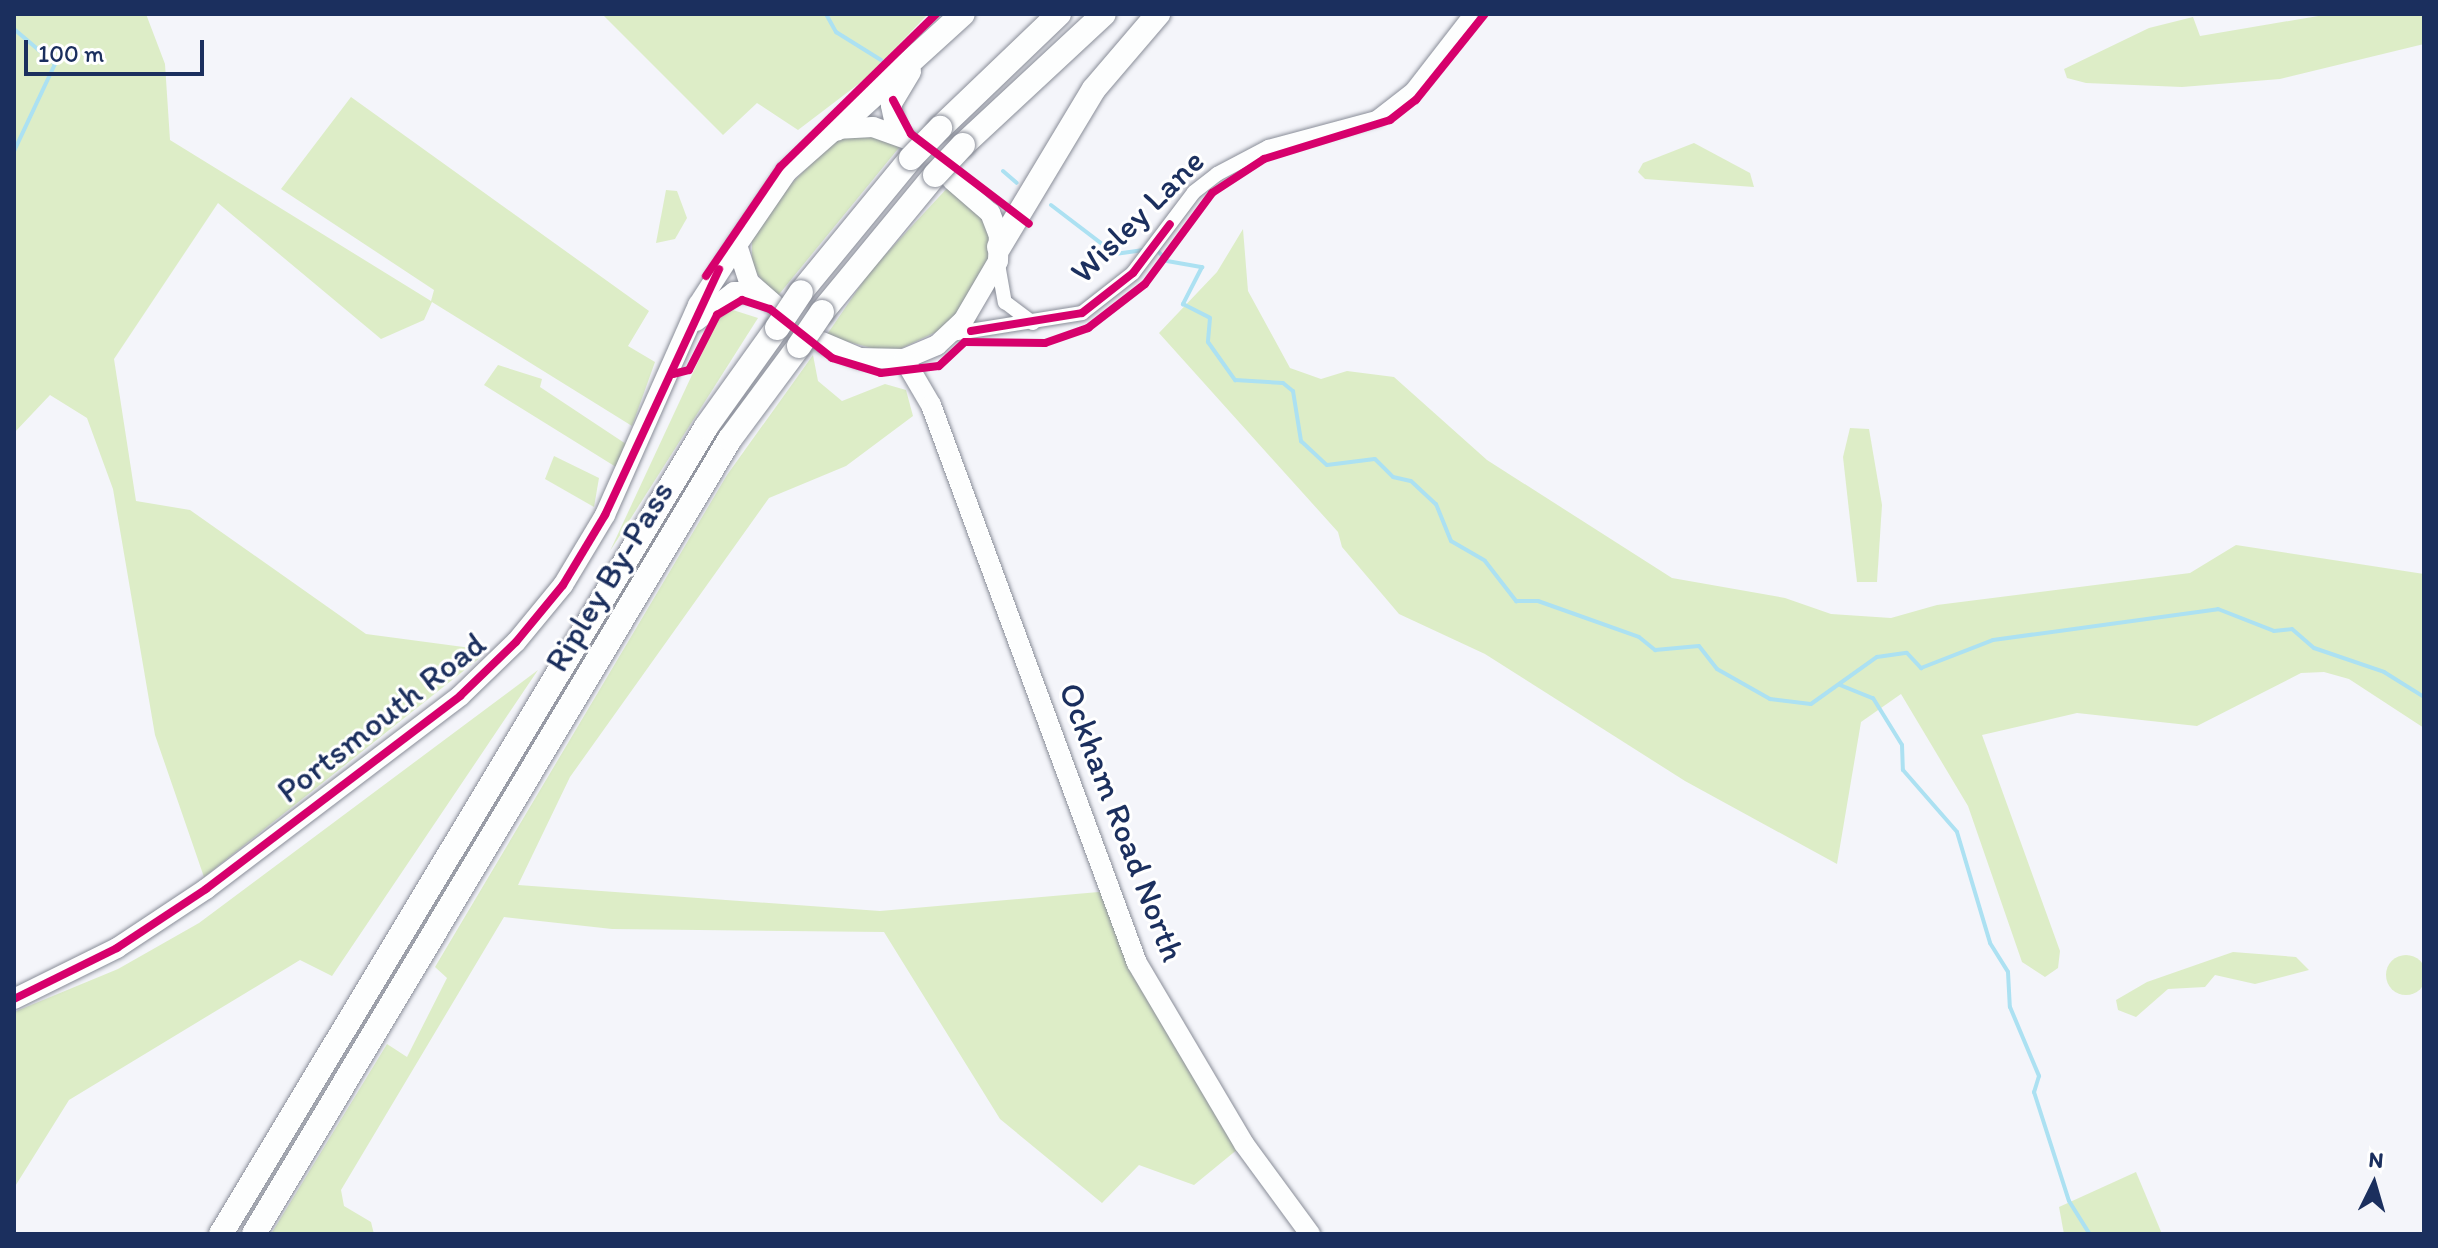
<!DOCTYPE html>
<html>
<head>
<meta charset="utf-8">
<style>
	body { margin:0 }
	#map { position:relative; width:2438px; height:1248px; overflow:hidden; background:#f4f5fa; font-family:Itim,sans-serif }
	div>[style] { position:absolute }
	.green>* { inset:0; background:#ddedc7 }
	.round { border-radius:50% }
	.stream>* { height:4px; margin:-2px; padding:0 2px; transform-origin:2px; border-radius:2px; background:#ace1f2 }
	.roads { filter:drop-shadow(0 0 2px #898d98) drop-shadow(0 0 2px #898d98) }
	.street>* { height:14px; margin:-7px; padding:0 7px; transform-origin:7px; border-radius:7px; background:#fdfefe }
	.secondary>* { height:20px; margin:-10px; padding:0 10px; transform-origin:10px; border-radius:10px; background:#fdfefe }
	.highway>* { height:24px; margin:-12px; padding:0 12px; transform-origin:12px; border-radius:12px; background:#fdfefe }
	.bridges { filter:drop-shadow(0 0 2px #898d98) drop-shadow(0 0 2px #898d98) }
	.highway-bridge>* { height:24px; margin:-12px; padding:0 12px; transform-origin:12px; border-radius:12px; background:#fdfefe }
	.cycleway>* { height:8px; margin:-4px; padding:0 4px; transform-origin:4px; border-radius:4px; background:#d6006c }
	span { translate:-50% -50%; white-space:nowrap; text-align:center; line-height:1.15; -webkit-text-stroke:6px #fff; paint-order:stroke }
	.street-label { font-size:34px; color:#1b2f5e }
	.frame { position:absolute; inset:0; border:16px solid #1b2f5e; pointer-events:none }
	.north { position:absolute; left:2334px; top:1144px; width:80px; height:80px; -webkit-text-stroke:6px #fff; paint-order:stroke; rotate:5deg; font-size:22px; font-weight:700; line-height:32px; text-align:center; color:#1b2f5e }
	.north::after { content:''; display:block; margin:auto; width:28px; height:36px; background:#1b2f5e; clip-path:polygon(50% 0,100% 100%,50% 72%,0 100%) }
	.scale { position:absolute; left:24px; top:40px; width:180px; height:36px; box-sizing:border-box; border:4px solid #1b2f5e; border-top:0; padding-left:10px; font-size:24px; line-height:28px; white-space:nowrap; color:#1b2f5e; -webkit-text-stroke:6px #fff; paint-order:stroke }
</style>
</head>
<body>
<div id="map">
	<div class="green">
		<div style="clip-path:polygon(14px 14px,146px 14px,165px 64px,170px 140px,431px 301px,434px 290px,281px 189px,351px 97px,649px 311px,628px 346px,655px 362px,632px 426px,432px 302px,424px 320px,381px 339px,218px 203px,114px 359px,136px 501px,190px 510px,366px 634px,471px 648px,481px 657px,204px 877px,155px 735px,113px 489px,87px 418px,50px 395px,14px 433px)"></div>
		<div style="clip-path:polygon(602px 14px,928px 14px,869px 76px,798px 130px,757px 103px,723px 135px)"></div>
		<div style="clip-path:polygon(2330px 14px,2424px 14px,2424px 44px,2280px 79px,2182px 87px,2086px 83px,2067px 78px,2064px 69px,2149px 28px,2193px 17px,2200px 36px)"></div>
		<div style="clip-path:polygon(854px 132px,902px 144px,776px 298px,752px 267px,752px 239px,778px 197px,831px 144px)"></div>
		<div style="clip-path:polygon(1694px 143px,1750px 173px,1754px 187px,1645px 179px,1638px 172px,1643px 163px)"></div>
		<div style="clip-path:polygon(951px 184px,989px 220px,991px 253px,949px 326px,891px 353px,826px 336px,871px 270px)"></div>
		<div style="clip-path:polygon(666px 190px,677px 191px,687px 218px,675px 239px,656px 243px)"></div>
		<div style="clip-path:polygon(1243px 229px,1248px 291px,1290px 368px,1321px 379px,1347px 371px,1394px 377px,1487px 460px,1672px 578px,1785px 598px,1831px 614px,1891px 618px,1937px 605px,2190px 573px,2236px 545px,2424px 574px,2424px 728px,2349px 679px,2324px 672px,2301px 673px,2197px 726px,2077px 713px,1982px 735px,2060px 951px,2058px 968px,2045px 977px,2022px 962px,1968px 806px,1901px 694px,1861px 722px,1837px 864px,1685px 781px,1485px 654px,1399px 614px,1342px 547px,1338px 532px,1159px 333px,1217px 272px)"></div>
		<div style="clip-path:polygon(733px 310px,758px 318px,610px 551px,718px 319px)"></div>
		<div style="clip-path:polygon(813px 355px,818px 381px,842px 401px,885px 384px,906px 390px,913px 416px,846px 466px,769px 498px,570px 777px,518px 885px,880px 911px,1110px 891px,1244px 1144px,1194px 1185px,1139px 1165px,1102px 1203px,1000px 1119px,884px 932px,612px 929px,504px 917px,341px 1190px,344px 1206px,371px 1222px,374px 1234px,271px 1234px,387px 1044px,407px 1057px,447px 978px,435px 967px,727px 475px)"></div>
		<div style="clip-path:polygon(498px 365px,542px 379px,540px 387px,626px 444px,616px 467px,484px 385px)"></div>
		<div style="clip-path:polygon(1850px 428px,1869px 429px,1882px 505px,1877px 582px,1857px 582px,1843px 457px)"></div>
		<div style="clip-path:polygon(554px 456px,599px 478px,594px 507px,545px 479px)"></div>
		<div style="clip-path:polygon(538px 670px,332px 976px,300px 960px,69px 1100px,14px 1188px,14px 1012px,118px 969px,199px 923px)"></div>
		<div style="clip-path:polygon(2233px 952px,2296px 957px,2309px 970px,2255px 984px,2215px 975px,2205px 987px,2168px 989px,2136px 1017px,2118px 1010px,2116px 1000px,2147px 982px)"></div>
		<div class="round" style="left:2386px;top:955px;width:40px;height:40px"></div>
		<div style="clip-path:polygon(2136px 1172px,2162px 1234px,2064px 1234px,2059px 1207px)"></div>
	</div>
	<div class="stream">
		<div style="left:826px;top:14px;width:21px;rotate:61deg"></div>
		<div style="left:836px;top:32px;width:53px;rotate:31.9deg"></div>
		<div style="left:14px;top:29px;width:54px;rotate:40.5deg"></div>
		<div style="left:55px;top:64px;width:96px;rotate:115.2deg"></div>
		<div style="left:1003px;top:171px;width:18px;rotate:41deg"></div>
		<div style="left:1051px;top:205px;width:81px;rotate:37.4deg"></div>
		<div style="left:1115px;top:254px;width:29px;rotate:-8deg"></div>
		<div style="left:1156px;top:249px;width:16px;rotate:47deg"></div>
		<div style="left:1167px;top:261px;width:36px;rotate:10deg"></div>
		<div style="left:1202px;top:267px;width:42px;rotate:117.2deg"></div>
		<div style="left:1183px;top:304px;width:30px;rotate:27deg"></div>
		<div style="left:1210px;top:318px;width:24px;rotate:95deg"></div>
		<div style="left:1208px;top:342px;width:47px;rotate:54.6deg"></div>
		<div style="left:1235px;top:380px;width:48px;rotate:3.6deg"></div>
		<div style="left:1283px;top:383px;width:13px;rotate:39deg"></div>
		<div style="left:1293px;top:391px;width:51px;rotate:80.9deg"></div>
		<div style="left:1301px;top:441px;width:35px;rotate:43deg"></div>
		<div style="left:1327px;top:465px;width:48px;rotate:-7.1deg"></div>
		<div style="left:1375px;top:459px;width:25px;rotate:45deg"></div>
		<div style="left:1393px;top:477px;width:18px;rotate:13deg"></div>
		<div style="left:1411px;top:481px;width:34px;rotate:43deg"></div>
		<div style="left:1436px;top:504px;width:40px;rotate:68deg"></div>
		<div style="left:1451px;top:541px;width:39px;rotate:30deg"></div>
		<div style="left:1485px;top:561px;width:51px;rotate:52.2deg"></div>
		<div style="left:1516px;top:601px;width:22px"></div>
		<div style="left:1538px;top:601px;width:107px;rotate:19.6deg"></div>
		<div style="left:1639px;top:637px;width:21px;rotate:39deg"></div>
		<div style="left:1655px;top:650px;width:44px;rotate:-5.2deg"></div>
		<div style="left:1699px;top:646px;width:29px;rotate:52deg"></div>
		<div style="left:1717px;top:669px;width:61px;rotate:29.5deg"></div>
		<div style="left:1770px;top:699px;width:41px;rotate:7deg"></div>
		<div style="left:1811px;top:704px;width:81px;rotate:-35.5deg"></div>
		<div style="left:1877px;top:657px;width:30px;rotate:-8deg"></div>
		<div style="left:1907px;top:653px;width:21px;rotate:47deg"></div>
		<div style="left:1921px;top:668px;width:77px;rotate:-21.3deg"></div>
		<div style="left:1993px;top:640px;width:227px;rotate:-7.8deg"></div>
		<div style="left:2218px;top:609px;width:60px;rotate:21.4deg"></div>
		<div style="left:2274px;top:631px;width:18px;rotate:-6deg"></div>
		<div style="left:2292px;top:629px;width:29px;rotate:41deg"></div>
		<div style="left:2314px;top:648px;width:74px;rotate:18.9deg"></div>
		<div style="left:2384px;top:672px;width:47px;rotate:32deg"></div>
		<div style="left:14px;top:412px;width:1px;rotate:90deg"></div>
		<div style="left:1840px;top:685px;width:35px;rotate:22deg"></div>
		<div style="left:1873px;top:698px;width:55px;rotate:58.3deg"></div>
		<div style="left:1902px;top:745px;width:25px;rotate:88deg"></div>
		<div style="left:1903px;top:770px;width:82px;rotate:48.9deg"></div>
		<div style="left:1957px;top:832px;width:116px;rotate:73.4deg"></div>
		<div style="left:1990px;top:943px;width:34px;rotate:58deg"></div>
		<div style="left:2008px;top:972px;width:35px;rotate:87deg"></div>
		<div style="left:2010px;top:1007px;width:75px;rotate:67.2deg"></div>
		<div style="left:2039px;top:1076px;width:17px;rotate:107deg"></div>
		<div style="left:2034px;top:1092px;width:114px;rotate:72.2deg"></div>
		<div style="left:2069px;top:1201px;width:39px;rotate:58deg"></div>
	</div>
	<div class="roads">
		<div class="street">
			<div style="left:998px;top:264px;width:39px;rotate:80deg"></div>
			<div style="left:1005px;top:302px;width:35px;rotate:37deg"></div>
			<div style="left:951px;top:334px;width:133px;rotate:-9.1deg"></div>
			<div style="left:1082px;top:313px;width:65px;rotate:-38.1deg"></div>
			<div style="left:1133px;top:273px;width:101px;rotate:-53deg"></div>
			<div style="left:1194px;top:192px;width:29px;rotate:-38deg"></div>
			<div style="left:1217px;top:174px;width:58px;rotate:-27.9deg"></div>
			<div style="left:1268px;top:147px;width:112px;rotate:-15deg"></div>
			<div style="left:1376px;top:118px;width:46px;rotate:-37.9deg"></div>
			<div style="left:1412px;top:90px;width:96px;rotate:-52.2deg"></div>
		</div>
		<div class="secondary">
			<div style="left:897px;top:134px;width:30px;rotate:-102deg"></div>
			<div style="left:891px;top:105px;width:39px;rotate:-59deg"></div>
			<div style="left:774px;top:304px;width:33px;rotate:-139deg"></div>
			<div style="left:749px;top:282px;width:39px;rotate:-108deg"></div>
			<div style="left:737px;top:245px;width:88px;rotate:-55.6deg"></div>
			<div style="left:787px;top:172px;width:65px;rotate:-41.3deg"></div>
			<div style="left:836px;top:129px;width:37px;rotate:-3deg"></div>
			<div style="left:873px;top:127px;width:35px;rotate:20deg"></div>
			<div style="left:696px;top:321px;width:48px;rotate:-37.3deg"></div>
			<div style="left:734px;top:292px;width:25px"></div>
			<div style="left:822px;top:342px;width:41px;rotate:22.8deg"></div>
			<div style="left:860px;top:358px;width:44px;rotate:1.3deg"></div>
			<div style="left:904px;top:359px;width:36px;rotate:-23deg"></div>
			<div style="left:937px;top:345px;width:35px;rotate:-43deg"></div>
			<div style="left:963px;top:321px;width:69px;rotate:-59.7deg"></div>
			<div style="left:998px;top:261px;width:25px;rotate:-88deg"></div>
			<div style="left:999px;top:236px;width:25px;rotate:-111deg"></div>
			<div style="left:990px;top:213px;width:50px;rotate:-139deg"></div>
			<div style="left:904px;top:359px;width:53px;rotate:59.6deg"></div>
			<div style="left:931px;top:405px;width:595px;rotate:69.74deg"></div>
			<div style="left:1137px;top:963px;width:210px;rotate:59.4deg"></div>
			<div style="left:1244px;top:1144px;width:112px;rotate:53.7deg"></div>
			<div style="left:14px;top:999px;width:115px;rotate:-26.3deg"></div>
			<div style="left:117px;top:948px;width:107px;rotate:-33.5deg"></div>
			<div style="left:206px;top:889px;width:319px;rotate:-37.2deg"></div>
			<div style="left:460px;top:696px;width:78px;rotate:-44deg"></div>
			<div style="left:516px;top:642px;width:74px;rotate:-50.5deg"></div>
			<div style="left:563px;top:585px;width:82px;rotate:-59deg"></div>
			<div style="left:605px;top:515px;width:230px;rotate:-66.1deg"></div>
			<div style="left:698px;top:305px;width:72px;rotate:-57deg"></div>
		</div>
		<div class="highway">
			<div style="left:940px;top:128px;width:165px;rotate:-43.8deg"></div>
			<div style="left:836px;top:129px;width:171px;rotate:-42.2deg"></div>
			<div style="left:963px;top:145px;width:192px;rotate:-42.9deg"></div>
			<div style="left:999px;top:247px;width:184px;rotate:-59deg"></div>
			<div style="left:1094px;top:89px;width:99px;rotate:-49.5deg"></div>
			<div style="left:801px;top:292px;width:173px;rotate:-50.6deg"></div>
			<div style="left:822px;top:312px;width:178px;rotate:-50.5deg"></div>
			<div style="left:221px;top:1234px;width:942px;rotate:-58.99deg"></div>
			<div style="left:706px;top:427px;width:122px;rotate:-54.4deg"></div>
			<div style="left:254px;top:1234px;width:927px;rotate:-59.09deg"></div>
			<div style="left:730px;top:439px;width:116px;rotate:-53.4deg"></div>
		</div>
	</div>
	<div class="bridges">
		<div class="highway-bridge">
			<div style="left:911px;top:158px;width:42px;rotate:-46deg"></div>
			<div style="left:935px;top:175px;width:41px;rotate:-47deg"></div>
			<div style="left:777px;top:328px;width:43px;rotate:-56.3deg"></div>
			<div style="left:799px;top:346px;width:41px;rotate:-55.9deg"></div>
		</div>
	</div>
	<div class="cycleway">
		<div style="left:893px;top:100px;width:38px;rotate:62deg"></div>
		<div style="left:911px;top:134px;width:148px;rotate:37.3deg"></div>
		<div style="left:706px;top:276px;width:132px;rotate:-55.8deg"></div>
		<div style="left:780px;top:167px;width:219px;rotate:-44.4deg"></div>
		<div style="left:971px;top:331px;width:112px;rotate:-9.2deg"></div>
		<div style="left:1082px;top:313px;width:65px;rotate:-38.1deg"></div>
		<div style="left:1133px;top:273px;width:61px;rotate:-52.9deg"></div>
		<div style="left:673px;top:374px;width:16px;rotate:-14deg"></div>
		<div style="left:689px;top:370px;width:62px;rotate:-63deg"></div>
		<div style="left:717px;top:315px;width:29px;rotate:-31deg"></div>
		<div style="left:742px;top:300px;width:29px;rotate:18deg"></div>
		<div style="left:770px;top:309px;width:79px;rotate:38.3deg"></div>
		<div style="left:832px;top:358px;width:51px;rotate:17deg"></div>
		<div style="left:881px;top:373px;width:58px;rotate:-6.9deg"></div>
		<div style="left:939px;top:366px;width:35px;rotate:-43deg"></div>
		<div style="left:965px;top:342px;width:80px;rotate:0.7deg"></div>
		<div style="left:1045px;top:343px;width:46px;rotate:-19.2deg"></div>
		<div style="left:1088px;top:328px;width:72px;rotate:-37.7deg"></div>
		<div style="left:1145px;top:284px;width:113px;rotate:-53.6deg"></div>
		<div style="left:1212px;top:193px;width:62px;rotate:-33.2deg"></div>
		<div style="left:1264px;top:159px;width:132px;rotate:-17.2deg"></div>
		<div style="left:1390px;top:120px;width:33px;rotate:-38deg"></div>
		<div style="left:1416px;top:100px;width:110px;rotate:-51.3deg"></div>
		<div style="left:14px;top:999px;width:115px;rotate:-26.3deg"></div>
		<div style="left:117px;top:948px;width:107px;rotate:-33.5deg"></div>
		<div style="left:206px;top:889px;width:319px;rotate:-37.2deg"></div>
		<div style="left:460px;top:696px;width:78px;rotate:-44deg"></div>
		<div style="left:516px;top:642px;width:74px;rotate:-50.5deg"></div>
		<div style="left:563px;top:585px;width:82px;rotate:-59deg"></div>
		<div style="left:605px;top:515px;width:271px;rotate:-65.1deg"></div>
	</div>
	<div class="street-label">
		<span style="left:1137px;top:216px;rotate:-45deg">Wisley Lane</span>
		<span style="left:609px;top:576px;rotate:-59deg">Ripley By-Pass</span>
		<span style="left:381px;top:717px;rotate:-38deg">Portsmouth Road</span>
		<span style="left:1122px;top:822px;rotate:69deg">Ockham Road North</span>
	</div>
	<div class="frame"></div>
	<div class="north">N</div>
	<div class="scale">100 m</div>
</div>
</body>
</html>
